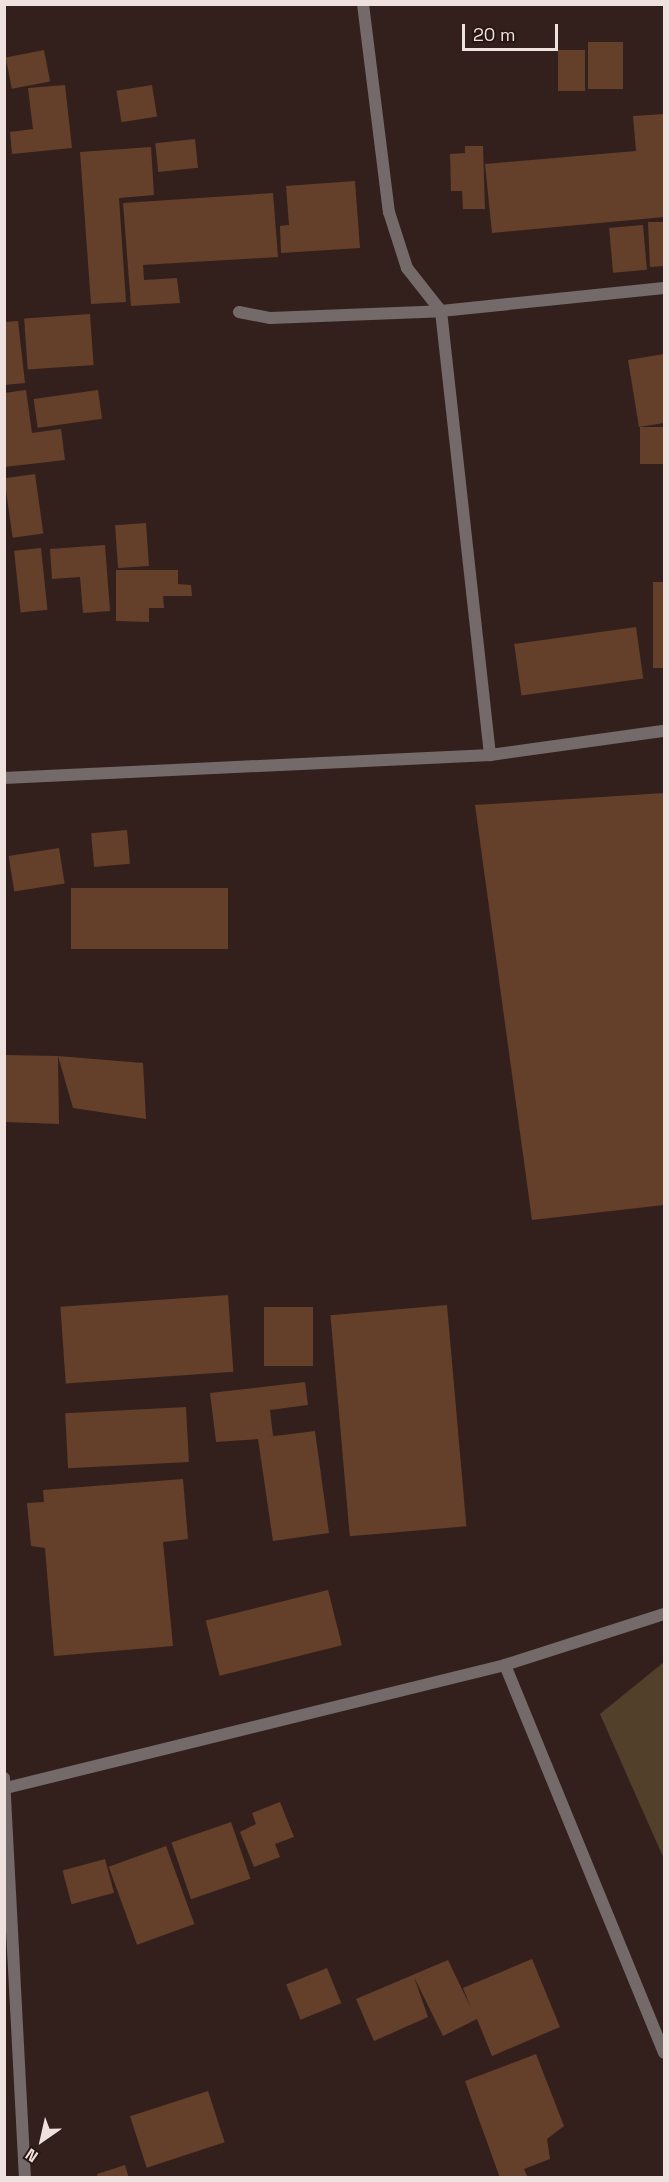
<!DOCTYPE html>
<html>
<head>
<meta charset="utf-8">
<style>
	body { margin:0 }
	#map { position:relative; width:669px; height:2182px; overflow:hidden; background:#33201c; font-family:"Space Grotesk",sans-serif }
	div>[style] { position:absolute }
	.green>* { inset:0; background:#52402b }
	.building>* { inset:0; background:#643f2a; transform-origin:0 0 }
	.street>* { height:12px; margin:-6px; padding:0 6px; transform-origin:6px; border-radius:6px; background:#746a6a }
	span { translate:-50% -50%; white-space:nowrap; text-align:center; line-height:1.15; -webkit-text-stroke:6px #291713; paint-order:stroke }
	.frame { position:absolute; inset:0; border:6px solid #eee1de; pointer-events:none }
	.north { position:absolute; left:12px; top:2110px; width:60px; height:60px; -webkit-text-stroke:4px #291713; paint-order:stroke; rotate:214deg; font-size:16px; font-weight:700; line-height:24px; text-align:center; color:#eee1de }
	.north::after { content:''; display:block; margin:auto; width:21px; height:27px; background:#eee1de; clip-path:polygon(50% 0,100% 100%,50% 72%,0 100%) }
	.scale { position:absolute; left:462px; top:24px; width:96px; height:27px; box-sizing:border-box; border:3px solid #eee1de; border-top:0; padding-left:8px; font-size:18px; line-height:21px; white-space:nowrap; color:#eee1de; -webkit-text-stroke:4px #291713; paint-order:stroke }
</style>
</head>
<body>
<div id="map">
	<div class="green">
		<div style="clip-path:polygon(664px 1662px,664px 1859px,600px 1714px)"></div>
	</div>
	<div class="building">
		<div style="left:588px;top:42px;width:35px;height:47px"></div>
		<div style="left:44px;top:50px;width:32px;height:39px;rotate:79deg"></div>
		<div style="left:558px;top:50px;width:27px;height:41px"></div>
		<div style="clip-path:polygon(65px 85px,72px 148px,12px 154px,10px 132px,33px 129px,28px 88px)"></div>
		<div style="left:152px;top:85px;width:32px;height:36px;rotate:81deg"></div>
		<div style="clip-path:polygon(664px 114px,664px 217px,492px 233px,485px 164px,636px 151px,633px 116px)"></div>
		<div style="left:195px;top:139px;width:29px;height:40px;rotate:84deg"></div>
		<div style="clip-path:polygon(465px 146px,483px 146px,485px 209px,463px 209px,462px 191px,451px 191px,450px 154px,465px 153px)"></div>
		<div style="clip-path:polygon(151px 147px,154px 195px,119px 198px,126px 302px,91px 304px,80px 152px)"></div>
		<div style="clip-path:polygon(355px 181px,360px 248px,281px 253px,280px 226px,289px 225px,286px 186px)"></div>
		<div style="clip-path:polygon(273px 193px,278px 257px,143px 265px,144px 280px,177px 278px,180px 303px,131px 306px,123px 203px)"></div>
		<div style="clip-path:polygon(648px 222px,664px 222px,664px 266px,650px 267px)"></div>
		<div style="left:643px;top:225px;width:45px;height:34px;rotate:85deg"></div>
		<div style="left:90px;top:314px;width:51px;height:66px;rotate:86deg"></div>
		<div style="clip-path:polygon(18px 321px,25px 383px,4px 385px,4px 322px)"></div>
		<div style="clip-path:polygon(664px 354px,664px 423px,639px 427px,628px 360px)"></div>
		<div style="clip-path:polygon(26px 390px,32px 433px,61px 429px,65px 460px,4px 467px,4px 393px)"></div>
		<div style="left:98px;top:390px;width:29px;height:65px;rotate:82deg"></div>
		<div style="left:664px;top:427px;width:37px;height:24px;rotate:90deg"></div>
		<div style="left:35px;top:474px;width:60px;height:31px;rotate:82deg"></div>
		<div style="left:146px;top:523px;width:43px;height:31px;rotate:86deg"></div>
		<div style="clip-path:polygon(105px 545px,110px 611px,83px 613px,80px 577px,52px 579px,50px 549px)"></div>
		<div style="left:41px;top:548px;width:62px;height:27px;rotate:84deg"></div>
		<div style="clip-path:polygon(116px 570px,178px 570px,178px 584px,191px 585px,192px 596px,163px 596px,164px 608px,149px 608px,149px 622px,116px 621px)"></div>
		<div style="left:653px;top:582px;width:11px;height:86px"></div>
		<div style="left:636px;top:627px;width:52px;height:123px;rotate:82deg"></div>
		<div style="clip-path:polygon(664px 793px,664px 1205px,532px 1220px,475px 805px)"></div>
		<div style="left:127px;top:830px;width:34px;height:36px;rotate:85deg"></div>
		<div style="left:59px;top:848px;width:36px;height:51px;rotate:81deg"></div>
		<div style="left:228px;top:888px;width:61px;height:157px;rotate:90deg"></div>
		<div style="clip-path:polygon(4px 1055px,58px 1056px,143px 1063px,146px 1119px,73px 1108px,58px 1056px,59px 1124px,6px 1122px)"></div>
		<div style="left:228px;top:1295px;width:77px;height:168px;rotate:86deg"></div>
		<div style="left:447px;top:1305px;width:222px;height:117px;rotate:85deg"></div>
		<div style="left:264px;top:1307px;width:49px;height:59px"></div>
		<div style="clip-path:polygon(305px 1382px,308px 1405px,270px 1410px,273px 1436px,267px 1437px,315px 1431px,329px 1533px,273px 1541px,258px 1439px,216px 1442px,210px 1393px)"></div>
		<div style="left:186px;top:1407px;width:55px;height:121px;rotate:87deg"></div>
		<div style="clip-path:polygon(183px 1479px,188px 1539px,163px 1542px,173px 1646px,54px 1656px,45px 1548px,31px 1546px,27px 1503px,44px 1502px,43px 1490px)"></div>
		<div style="left:328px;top:1590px;width:57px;height:126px;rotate:76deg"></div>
		<div style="clip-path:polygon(280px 1802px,294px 1837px,275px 1844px,280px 1857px,254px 1867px,240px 1832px,256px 1824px,252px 1813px)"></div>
		<div style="left:231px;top:1822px;width:60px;height:63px;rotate:71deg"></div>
		<div style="left:166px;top:1846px;width:83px;height:61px;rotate:70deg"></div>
		<div style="left:105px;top:1859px;width:35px;height:44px;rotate:75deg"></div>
		<div style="clip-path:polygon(532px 1959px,560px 2027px,492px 2056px,477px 2019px,443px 2036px,414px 1977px,428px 2017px,374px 2041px,356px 1999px,448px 1960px,471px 2008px,463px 1988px)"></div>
		<div style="left:327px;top:1968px;width:38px;height:44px;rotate:68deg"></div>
		<div style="clip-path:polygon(536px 2054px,564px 2126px,547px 2139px,550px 2159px,524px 2169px,528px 2178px,500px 2178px,465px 2081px)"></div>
		<div style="left:208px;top:2091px;width:54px;height:82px;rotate:72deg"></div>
		<div style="clip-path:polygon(125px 2165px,129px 2178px,98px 2178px,97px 2174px)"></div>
	</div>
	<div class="street">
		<div style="left:363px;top:4px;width:210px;rotate:82.9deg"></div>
		<div style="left:389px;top:212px;width:59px;rotate:72.2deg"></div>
		<div style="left:407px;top:268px;width:55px;rotate:51.7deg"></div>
		<div style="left:441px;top:311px;width:447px;rotate:83.7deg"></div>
		<div style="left:239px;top:312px;width:32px;rotate:11deg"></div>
		<div style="left:270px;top:318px;width:171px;rotate:-2.3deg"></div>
		<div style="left:441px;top:311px;width:224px;rotate:-5.9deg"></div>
		<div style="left:4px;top:778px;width:487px;rotate:-2.7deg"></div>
		<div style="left:490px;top:755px;width:176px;rotate:-7.9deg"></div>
		<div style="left:505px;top:1665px;width:419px;rotate:67.7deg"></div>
		<div style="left:4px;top:1778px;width:401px;rotate:87deg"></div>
		<div style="left:6px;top:1788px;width:514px;rotate:-13.85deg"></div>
		<div style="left:505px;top:1665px;width:167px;rotate:-17.8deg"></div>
	</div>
	<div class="frame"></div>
	<div class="north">N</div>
	<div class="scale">20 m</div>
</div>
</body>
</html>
